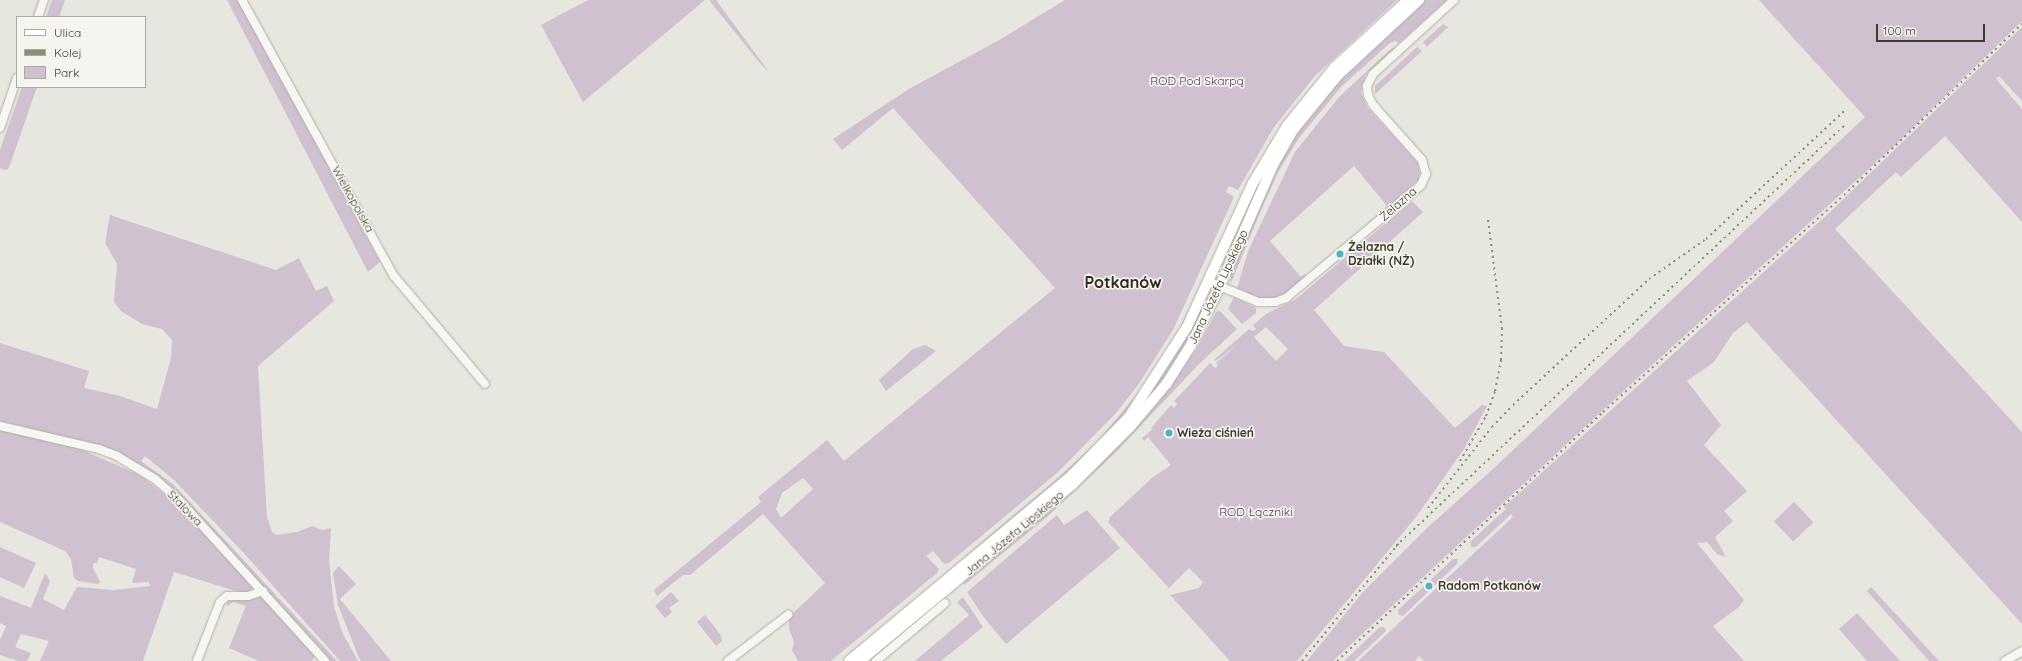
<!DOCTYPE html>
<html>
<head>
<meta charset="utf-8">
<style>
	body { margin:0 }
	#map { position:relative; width:2022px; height:661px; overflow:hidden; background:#e7e6df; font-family:Quicksand,sans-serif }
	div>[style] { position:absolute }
	.green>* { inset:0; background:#d0c1d0; transform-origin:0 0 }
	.roads { filter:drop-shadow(0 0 1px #b1afa5) drop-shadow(0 0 1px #b1afa5) }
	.minor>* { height:8px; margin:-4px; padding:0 4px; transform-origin:4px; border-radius:4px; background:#f6f6f2 }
	.major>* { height:10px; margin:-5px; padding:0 5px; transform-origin:5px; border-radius:5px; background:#fff }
	.rail>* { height:2px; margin-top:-1px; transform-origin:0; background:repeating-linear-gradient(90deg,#8f8d7a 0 2px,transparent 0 6px) }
	.dots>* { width:11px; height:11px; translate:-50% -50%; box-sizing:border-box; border:2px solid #f5f4ef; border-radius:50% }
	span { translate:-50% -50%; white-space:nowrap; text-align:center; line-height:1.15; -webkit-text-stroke:3.5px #f5f4ef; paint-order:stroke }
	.park-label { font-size:12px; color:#573855 }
	.street-label { font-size:12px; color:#3d3b2a }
	.poi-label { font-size:12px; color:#3d3b2a; font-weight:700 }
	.left { translate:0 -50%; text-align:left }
	.district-label { font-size:16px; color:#2e2d1c; font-weight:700 }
	.legend { position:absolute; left:16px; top:16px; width:130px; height:72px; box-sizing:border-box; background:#f5f4ef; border:1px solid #abaaa0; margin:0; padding:5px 7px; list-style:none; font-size:12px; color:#3d3b2a }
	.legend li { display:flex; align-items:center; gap:8px; height:20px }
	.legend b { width:20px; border:1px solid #abaaa0 }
	.scale { position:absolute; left:1876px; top:24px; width:109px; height:18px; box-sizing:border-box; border:2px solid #3d3b2a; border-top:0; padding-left:5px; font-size:12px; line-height:14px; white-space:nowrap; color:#3d3b2a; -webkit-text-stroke:3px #f5f4ef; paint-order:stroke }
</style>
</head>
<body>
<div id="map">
	<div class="green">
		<div style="clip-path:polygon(52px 0,65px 0,59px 17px,46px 17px)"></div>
		<div style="clip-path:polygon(227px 0,239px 0,380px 262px,368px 272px)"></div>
		<div style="clip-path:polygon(588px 0,705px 0,583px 102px,541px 25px)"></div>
		<div style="clip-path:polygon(709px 0,716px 0,769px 72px,759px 62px)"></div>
		<div style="clip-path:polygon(evenodd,1065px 0,1397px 0,1315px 76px,1274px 127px,1238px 190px,1229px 186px,1226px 192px,1234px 197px,1173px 330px,1138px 385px,1116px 413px,1058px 472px,949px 563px,944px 564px,933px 551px,926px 556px,939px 569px,937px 573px,831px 661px,798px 661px,792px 650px,794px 642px,789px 629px,789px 617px,825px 583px,763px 514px,690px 575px,683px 575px,657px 596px,654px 590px,761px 502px,758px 497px,827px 440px,844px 461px,1055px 288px,893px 108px,842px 150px,833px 139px,909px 89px,1001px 39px,1065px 0,803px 478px,813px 489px,781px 518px,776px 509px,782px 493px,803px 478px)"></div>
		<div style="clip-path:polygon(1424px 0,1447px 0,1399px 43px,1395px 41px,1390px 43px,1342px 86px,1299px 138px,1278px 172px,1261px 210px,1231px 283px,1230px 275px,1273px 172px,1299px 127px,1343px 75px)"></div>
		<div style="clip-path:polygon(1759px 0,2022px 0,2022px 21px,1893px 147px,1631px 384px,1333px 661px,1307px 661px,1363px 592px,1427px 528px,1493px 469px,1865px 117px)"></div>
		<div style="clip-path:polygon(1443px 24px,1448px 27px,1427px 47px,1423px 42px)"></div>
		<div style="clip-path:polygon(2022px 27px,2022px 101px,1999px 76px,1996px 79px,2022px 109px,2022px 222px,1945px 136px,1901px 177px,1896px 172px,1835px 229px,2022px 432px,2022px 624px,1747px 322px,1733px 333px,1714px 362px,1687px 381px,1721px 425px,1704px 445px,1747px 491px,1724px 511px,1733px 521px,1715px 537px,1726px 557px,1717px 554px,1707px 542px,1697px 543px,1744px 600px,1739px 607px,1713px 626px,1744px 661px,1424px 661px,1419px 656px,1415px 661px,1358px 661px,1513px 517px,1511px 514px,1476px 547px,1471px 547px,1471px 541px,1506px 509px,1504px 507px,1829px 213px)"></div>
		<div style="clip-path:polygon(1417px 47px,1422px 51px,1375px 94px,1375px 86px)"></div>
		<div style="clip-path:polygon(1392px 48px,1394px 49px,1365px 76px,1361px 92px,1367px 107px,1418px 163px,1420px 175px,1418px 180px,1388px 207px,1354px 166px,1270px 241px,1301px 277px,1305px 274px,1307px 277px,1287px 293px,1274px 298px,1260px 298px,1237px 288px,1249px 249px,1295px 152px,1339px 97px)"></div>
		<div style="clip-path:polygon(22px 87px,37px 87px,11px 162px,8px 169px,4px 170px,0 168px,0 150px)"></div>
		<div style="clip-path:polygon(evenodd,1412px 201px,1423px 212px,1314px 310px,1344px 346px,1384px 352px,1455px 428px,1482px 405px,1487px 406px,1464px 449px,1416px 517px,1297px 661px,1230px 661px,1170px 595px,1199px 588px,1203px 582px,1189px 568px,1169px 588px,1108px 522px,1110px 517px,1152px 478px,1171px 465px,1148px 437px,1144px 441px,1142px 438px,1152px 430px,1151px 428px,1171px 405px,1174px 408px,1177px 404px,1174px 401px,1196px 378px,1210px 363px,1215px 368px,1218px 365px,1216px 363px,1239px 343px,1216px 361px,1214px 360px,1249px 329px,1253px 331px,1256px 329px,1253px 325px,1266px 314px,1296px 299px,1412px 201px,1266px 327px,1288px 349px,1276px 361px,1254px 337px,1266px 327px)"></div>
		<div style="clip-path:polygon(110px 215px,276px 270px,299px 258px,316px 291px,327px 286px,334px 301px,258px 366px,267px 517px,272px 532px,277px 535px,297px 532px,312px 526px,323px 530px,331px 528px,329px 560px,334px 607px,343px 634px,358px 661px,340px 661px,241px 550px,174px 480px,145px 456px,141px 461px,173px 484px,337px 661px,330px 661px,227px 547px,158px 476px,124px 456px,100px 446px,0 421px,0 343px,89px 371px,84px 388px,120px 396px,157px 409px,171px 358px,172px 340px,162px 329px,142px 324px,121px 311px,114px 302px,117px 264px,105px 243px)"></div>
		<div style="clip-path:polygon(1234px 297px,1256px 308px,1256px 313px,1242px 324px,1228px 309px)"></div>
		<div style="clip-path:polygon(1194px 301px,1197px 303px,1140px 398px,1083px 462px,951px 568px,1050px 485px,1097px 442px,1143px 387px,1176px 335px)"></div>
		<div style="clip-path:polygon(1202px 305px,1205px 306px,1170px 373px,1147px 399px)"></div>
		<div style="clip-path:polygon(1220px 311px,1237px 329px,1200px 363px,1114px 454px,1047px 517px,964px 585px,964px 581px,1094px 470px,1117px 447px,1196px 350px,1216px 312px)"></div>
		<div style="clip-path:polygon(925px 345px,936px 351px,886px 391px,879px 380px,913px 349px)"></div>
		<div style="clip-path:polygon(0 430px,73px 446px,140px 475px,180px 507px,253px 588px,251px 592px,239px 592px,174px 572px,143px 661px,40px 661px,49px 641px,21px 634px,15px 647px,31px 653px,27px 661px,18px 661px,0 655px,0 640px,6px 626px,0 623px,0 596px,31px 608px,45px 573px,50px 581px,43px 599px,64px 610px,77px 587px,113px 590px,150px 586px,149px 582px,132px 583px,136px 569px,99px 557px,97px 563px,93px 563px,93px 568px,100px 582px,98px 584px,78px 581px,74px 578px,71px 559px,65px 551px,0 522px)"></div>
		<div style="left:1794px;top:502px;width:28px;height:28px;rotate:46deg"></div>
		<div style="clip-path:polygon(1087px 510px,1120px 548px,1006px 644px,983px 616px,967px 592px,1057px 515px,1064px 525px)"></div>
		<div style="clip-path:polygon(0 547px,36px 563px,24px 588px,0 577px)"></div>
		<div style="clip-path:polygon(1453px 559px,1457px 559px,1458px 563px,1403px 616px,1399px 615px,1398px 610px)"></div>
		<div style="clip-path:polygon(339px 566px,356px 584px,340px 599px,391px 661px,361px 661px,359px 658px,338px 605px,333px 573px)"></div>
		<div style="clip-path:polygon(1871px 587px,1939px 661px,1929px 661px,1867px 591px)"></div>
		<div style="clip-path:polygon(671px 592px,679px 601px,669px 608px,672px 612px,665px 618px,655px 606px)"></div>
		<div style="clip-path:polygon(260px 595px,315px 656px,312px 661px,259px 661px,229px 648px,246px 606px,234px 602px,226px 606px,228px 601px)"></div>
		<div style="clip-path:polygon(963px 597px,983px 627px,941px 661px,915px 661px,969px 615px,957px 602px)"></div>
		<div style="clip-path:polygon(1857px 613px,1900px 661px,1867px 661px,1839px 629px)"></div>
		<div style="clip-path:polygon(705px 615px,720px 634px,722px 641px,716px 646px,697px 622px)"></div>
		<div style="clip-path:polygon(1380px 627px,1384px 627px,1386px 631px,1354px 661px,1344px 661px)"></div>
	</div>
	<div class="roads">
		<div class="minor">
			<div style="left:242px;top:0;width:315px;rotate:61.2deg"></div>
			<div style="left:394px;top:276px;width:141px;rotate:49.9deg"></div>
			<div style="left:38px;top:17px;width:18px;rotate:-71deg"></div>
			<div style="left:0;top:128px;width:53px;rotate:-71.2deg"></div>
			<div style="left:1210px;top:282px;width:52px;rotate:22.6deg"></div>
			<div style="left:1258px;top:302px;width:17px"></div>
			<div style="left:1275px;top:302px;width:12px;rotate:-20deg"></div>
			<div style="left:1286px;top:298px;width:176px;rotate:-39.9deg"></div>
			<div style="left:1421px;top:185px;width:12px;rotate:-66deg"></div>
			<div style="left:1426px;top:174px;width:15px;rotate:-106deg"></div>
			<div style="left:1422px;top:160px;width:74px;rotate:-131.7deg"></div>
			<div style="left:1373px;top:105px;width:11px;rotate:-117deg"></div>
			<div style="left:1368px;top:95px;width:9px;rotate:-96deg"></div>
			<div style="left:1367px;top:86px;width:13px;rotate:-63deg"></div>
			<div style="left:1373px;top:74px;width:110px;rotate:-42.4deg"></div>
			<div style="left:0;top:426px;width:102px;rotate:13.1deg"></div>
			<div style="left:99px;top:449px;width:19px;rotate:21deg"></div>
			<div style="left:117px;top:456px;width:44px;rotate:31.2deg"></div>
			<div style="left:155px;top:479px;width:33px;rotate:41deg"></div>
			<div style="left:180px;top:501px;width:216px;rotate:47.8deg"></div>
			<div style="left:197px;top:661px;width:63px;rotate:-68.7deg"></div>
			<div style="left:220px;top:602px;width:9px;rotate:-41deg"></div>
			<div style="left:227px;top:596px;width:21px"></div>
			<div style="left:248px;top:596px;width:16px;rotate:-18deg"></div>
			<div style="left:728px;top:661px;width:76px;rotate:-37.5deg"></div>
			<div style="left:876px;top:661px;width:90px;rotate:-40deg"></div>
			<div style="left:2005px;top:661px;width:20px;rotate:-30deg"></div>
		</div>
		<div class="major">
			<div style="left:849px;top:661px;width:290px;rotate:-39.8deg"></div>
			<div style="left:1072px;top:475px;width:81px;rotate:-45.5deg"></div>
			<div style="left:1129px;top:417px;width:107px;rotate:-57.2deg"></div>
			<div style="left:1187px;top:327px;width:158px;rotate:-65.4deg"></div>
			<div style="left:1253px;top:183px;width:66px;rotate:-59.2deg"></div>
			<div style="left:1287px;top:126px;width:76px;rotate:-50.9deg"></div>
			<div style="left:1335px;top:67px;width:99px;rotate:-42.5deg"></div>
			<div style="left:860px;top:661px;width:276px;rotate:-39.7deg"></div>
			<div style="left:1072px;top:485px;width:82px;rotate:-45deg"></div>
			<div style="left:1130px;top:427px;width:57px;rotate:-49.9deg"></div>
			<div style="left:1167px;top:383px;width:45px;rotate:-57.7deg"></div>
			<div style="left:1191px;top:345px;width:66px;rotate:-63.8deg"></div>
			<div style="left:1220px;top:286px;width:132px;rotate:-66.3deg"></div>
			<div style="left:1273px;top:165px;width:40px;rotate:-60.3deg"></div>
			<div style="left:1293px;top:130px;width:70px;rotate:-50.8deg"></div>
			<div style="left:1337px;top:76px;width:112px;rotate:-42.8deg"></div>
		</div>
	</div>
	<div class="rail">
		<div style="left:1460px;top:461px;width:52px;rotate:-60deg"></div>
		<div style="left:1486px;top:416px;width:27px;rotate:-70deg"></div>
		<div style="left:1495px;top:391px;width:32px;rotate:-79deg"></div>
		<div style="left:1501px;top:360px;width:31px;rotate:-88deg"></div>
		<div style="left:1502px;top:329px;width:110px;rotate:-97.3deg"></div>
		<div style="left:1428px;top:508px;width:103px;rotate:-51.7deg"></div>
		<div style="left:1492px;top:427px;width:30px;rotate:-46deg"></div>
		<div style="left:1513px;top:405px;width:185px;rotate:-42.8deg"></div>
		<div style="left:1649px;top:279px;width:70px;rotate:-35.1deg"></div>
		<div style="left:1706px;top:239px;width:188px;rotate:-42.8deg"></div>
		<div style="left:1396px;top:546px;width:617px;rotate:-43.16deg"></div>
		<div style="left:1302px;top:661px;width:153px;rotate:-50.6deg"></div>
		<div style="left:1337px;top:661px;width:364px;rotate:-43.1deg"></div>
		<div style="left:1603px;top:412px;width:324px;rotate:-42deg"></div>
		<div style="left:1844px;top:195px;width:247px;rotate:-43.9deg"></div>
	</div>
	<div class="dots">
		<div style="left:1340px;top:254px;background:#4fb4c2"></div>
		<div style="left:1169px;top:433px;background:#4fb4c2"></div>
		<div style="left:1429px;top:586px;background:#4fb4c2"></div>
	</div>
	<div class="park-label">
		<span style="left:1197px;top:81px">ROD Pod Skarpą</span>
		<span style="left:1256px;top:512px">ROD Łączniki</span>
	</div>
	<div class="street-label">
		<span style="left:353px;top:199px;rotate:61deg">Wielkopolska</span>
		<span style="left:1398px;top:204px;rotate:-41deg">Żelazna</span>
		<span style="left:1218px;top:287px;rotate:-65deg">Jana Józefa Lipskiego</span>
		<span style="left:185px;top:508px;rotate:46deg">Stalowa</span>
		<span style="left:1014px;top:533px;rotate:-40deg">Jana Józefa Lipskiego</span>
	</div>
	<div class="poi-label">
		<span class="left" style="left:1348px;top:254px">Żelazna /<br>Działki (NŻ)</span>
		<span class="left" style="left:1177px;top:433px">Wieża ciśnień</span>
		<span class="left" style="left:1438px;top:586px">Radom Potkanów</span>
	</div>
	<div class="district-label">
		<span style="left:1123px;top:282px">Potkanów</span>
	</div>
	<ul class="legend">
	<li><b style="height:5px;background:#fff"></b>Ulica</li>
	<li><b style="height:5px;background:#8f8d7a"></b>Kolej</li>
	<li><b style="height:11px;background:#d0c1d0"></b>Park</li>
	</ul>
	<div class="scale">100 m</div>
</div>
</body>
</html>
